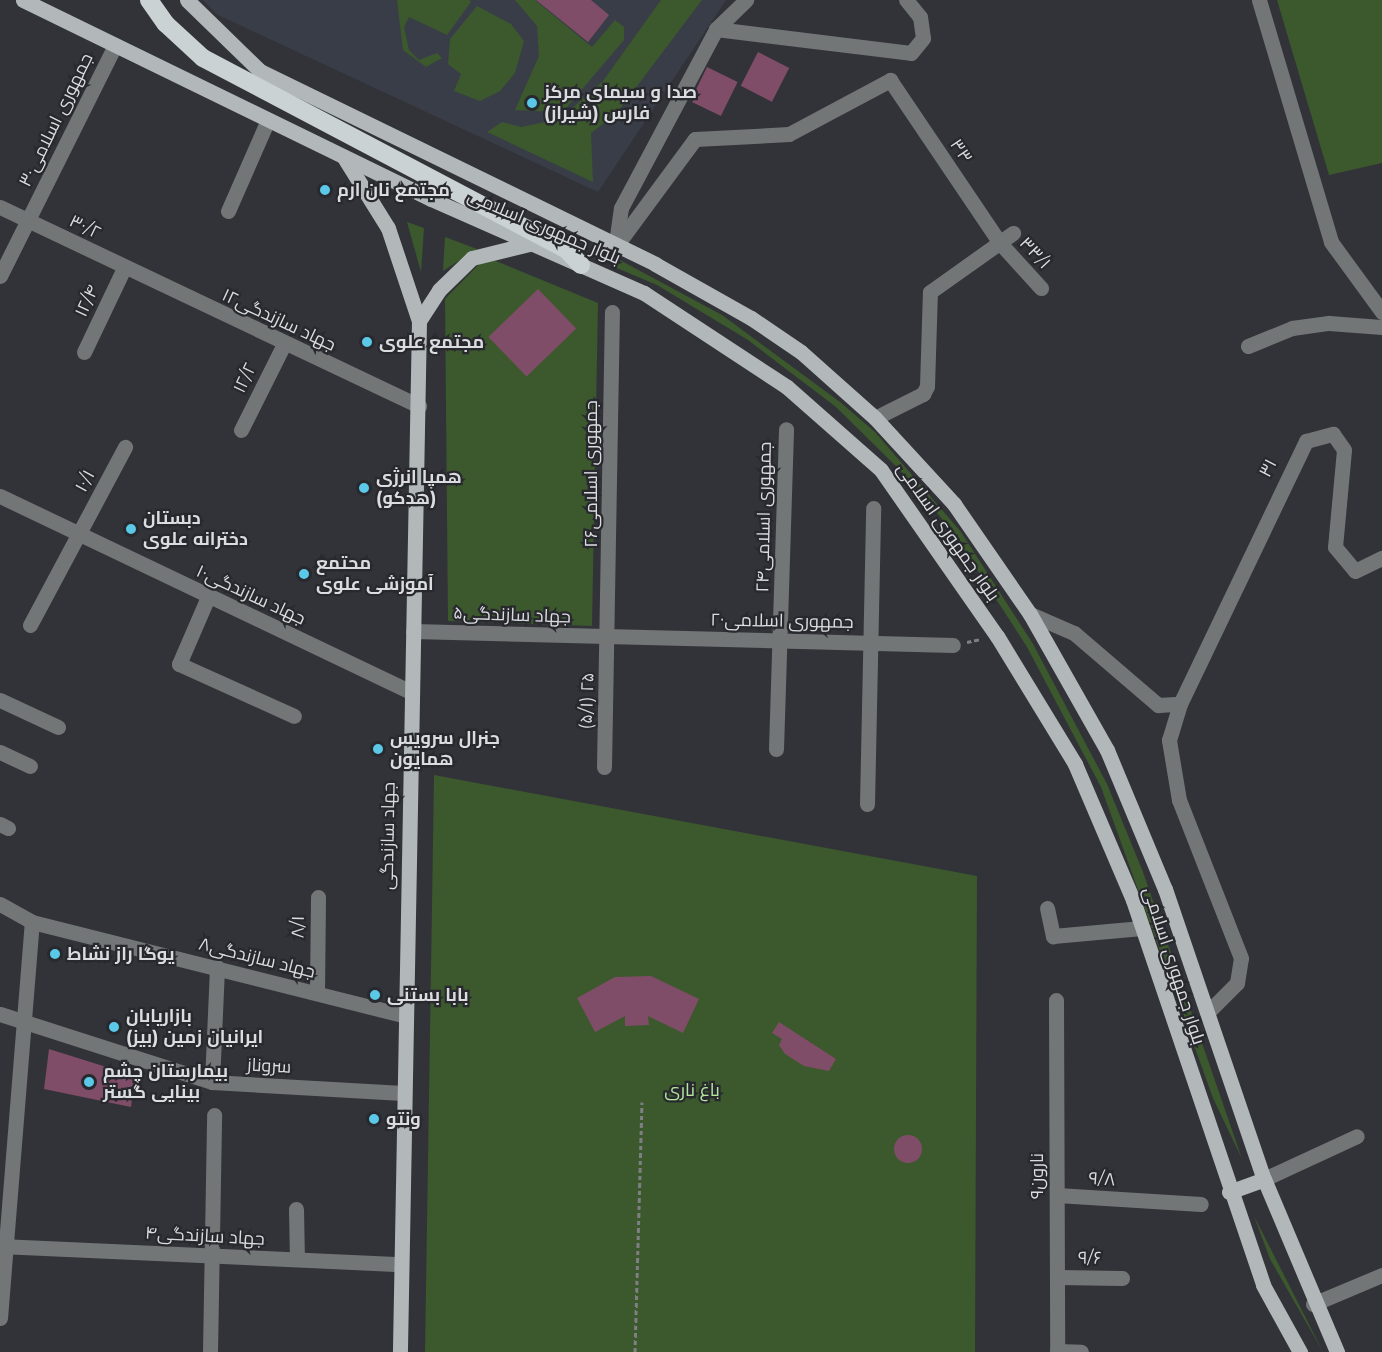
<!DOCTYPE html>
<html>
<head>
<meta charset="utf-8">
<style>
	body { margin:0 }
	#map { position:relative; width:1382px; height:1352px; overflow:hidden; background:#323338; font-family:Montserrat,Cairo,sans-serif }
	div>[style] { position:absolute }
	.built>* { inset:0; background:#393d47 }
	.green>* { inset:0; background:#3c582d }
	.building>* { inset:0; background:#804d68; transform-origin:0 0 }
	.round { border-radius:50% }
	.path>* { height:3px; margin-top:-1.5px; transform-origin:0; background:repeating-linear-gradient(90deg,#7e7f83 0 4.5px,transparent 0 7.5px) }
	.minor>* { height:15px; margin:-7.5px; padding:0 7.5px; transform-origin:7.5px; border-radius:7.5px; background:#737677 }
	.major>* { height:15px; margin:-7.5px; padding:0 7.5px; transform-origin:7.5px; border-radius:7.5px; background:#b2b8b9 }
	.highway>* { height:18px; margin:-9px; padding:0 9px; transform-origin:9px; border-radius:9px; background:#cad2d3 }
	.dots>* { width:16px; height:16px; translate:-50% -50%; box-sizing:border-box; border:3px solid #28292e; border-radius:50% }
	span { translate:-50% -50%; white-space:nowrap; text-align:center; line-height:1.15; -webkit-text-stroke:4.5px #28292e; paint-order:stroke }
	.poi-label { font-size:18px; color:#dbdcdf; font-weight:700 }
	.left { translate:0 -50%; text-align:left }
	.street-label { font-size:18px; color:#dbdcdf }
	.park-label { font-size:18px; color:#b5e69f }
</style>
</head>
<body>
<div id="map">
	<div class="built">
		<div style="clip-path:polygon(203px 0,726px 0,598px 192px,216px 14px)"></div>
	</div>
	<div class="green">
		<div style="clip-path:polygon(397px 0,469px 0,471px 2px,447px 35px,409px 17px,404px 27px,409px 50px,419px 60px,437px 53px,442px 58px,426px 67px,403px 50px)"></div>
		<div style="clip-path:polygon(515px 0,535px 0,592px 47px,615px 20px,624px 27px,624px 40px,567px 107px,556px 112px,515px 110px,539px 56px,537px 26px)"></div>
		<div style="clip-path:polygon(661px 0,702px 0,616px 114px,591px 133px,593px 182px,487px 132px,502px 122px,521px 127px,560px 119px,603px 81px)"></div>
		<div style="clip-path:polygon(1277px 0,1382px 0,1382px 163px,1329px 175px)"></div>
		<div style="clip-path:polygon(477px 6px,511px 24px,524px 41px,515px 73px,500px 91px,480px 101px,454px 91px,461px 74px,448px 64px,450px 39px)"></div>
		<div style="clip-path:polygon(407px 222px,424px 228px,421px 272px)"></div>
		<div style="clip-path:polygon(445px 237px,477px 249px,443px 271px)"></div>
		<div style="clip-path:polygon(486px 257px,598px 303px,592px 626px,448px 621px,445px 299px)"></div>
		<div style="clip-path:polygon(616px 258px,722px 315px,840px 402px,875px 432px,961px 532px,1033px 644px,1107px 784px,1143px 872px,1242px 1159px,1213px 1098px,1101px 787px,1027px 647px,956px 537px,918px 488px,836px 407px,748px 340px,657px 285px,612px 266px)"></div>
		<div style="clip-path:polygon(434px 775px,977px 876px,975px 1352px,425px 1352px)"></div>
		<div style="clip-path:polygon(1254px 1216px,1323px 1352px,1270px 1259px)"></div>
	</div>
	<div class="building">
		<div style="clip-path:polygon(536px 0,591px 0,609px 15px,588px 42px)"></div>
		<div style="left:758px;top:52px;width:35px;height:38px;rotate:27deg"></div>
		<div style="left:707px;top:67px;width:34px;height:38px;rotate:26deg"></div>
		<div style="left:538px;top:289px;width:55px;height:69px;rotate:46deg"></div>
		<div style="clip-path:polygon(651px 976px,699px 999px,683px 1033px,648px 1016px,649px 1025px,625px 1026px,625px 1016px,595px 1032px,577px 998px,615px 977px)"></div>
		<div style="clip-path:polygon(779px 1022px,836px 1059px,829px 1071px,804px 1066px,785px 1054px,779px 1045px,782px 1039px,772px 1033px)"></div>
		<div style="clip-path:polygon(49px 1049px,135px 1076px,131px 1107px,44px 1089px)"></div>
		<div class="round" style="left:894px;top:1135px;width:28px;height:28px"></div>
	</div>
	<div class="path">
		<div style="left:967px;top:642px;width:14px;rotate:-12deg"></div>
		<div style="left:635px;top:1352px;width:250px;rotate:-88.4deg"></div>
	</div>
	<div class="minor">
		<div style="left:1259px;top:0;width:252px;rotate:73.4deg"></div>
		<div style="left:1331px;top:242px;width:87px;rotate:53.9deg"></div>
		<div style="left:716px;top:29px;width:196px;rotate:7deg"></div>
		<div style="left:911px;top:53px;width:19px;rotate:-51deg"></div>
		<div style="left:923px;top:38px;width:21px;rotate:-98deg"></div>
		<div style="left:920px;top:17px;width:22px;rotate:-129deg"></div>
		<div style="left:0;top:207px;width:464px;rotate:25.4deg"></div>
		<div style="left:228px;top:211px;width:99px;rotate:-66.3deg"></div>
		<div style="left:616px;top:243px;width:35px;rotate:-82deg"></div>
		<div style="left:621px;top:208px;width:203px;rotate:-62deg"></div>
		<div style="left:716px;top:29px;width:42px;rotate:-44deg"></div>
		<div style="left:616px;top:246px;width:133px;rotate:-53.6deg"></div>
		<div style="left:695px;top:139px;width:94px;rotate:-3deg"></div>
		<div style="left:789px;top:134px;width:115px;rotate:-28.1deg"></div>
		<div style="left:890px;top:80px;width:197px;rotate:56deg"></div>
		<div style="left:1000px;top:243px;width:61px;rotate:47.7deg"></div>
		<div style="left:0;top:276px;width:258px;rotate:-63.5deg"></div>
		<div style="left:1248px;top:346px;width:48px;rotate:-22.2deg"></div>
		<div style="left:1292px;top:328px;width:37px;rotate:-8deg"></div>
		<div style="left:1329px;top:323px;width:53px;rotate:4.3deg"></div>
		<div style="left:84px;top:352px;width:93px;rotate:-64.5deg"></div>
		<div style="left:875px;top:418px;width:54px;rotate:-26.6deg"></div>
		<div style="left:923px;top:394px;width:9px;rotate:-63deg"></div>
		<div style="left:927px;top:386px;width:94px;rotate:-88.2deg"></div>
		<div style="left:930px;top:292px;width:102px;rotate:-35.4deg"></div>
		<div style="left:241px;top:430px;width:96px;rotate:-63.4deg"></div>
		<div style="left:0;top:496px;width:455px;rotate:25.5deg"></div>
		<div style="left:208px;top:597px;width:73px;rotate:113.4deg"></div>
		<div style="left:179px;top:664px;width:126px;rotate:24.3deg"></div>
		<div style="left:1030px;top:614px;width:48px;rotate:23.4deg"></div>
		<div style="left:1074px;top:633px;width:111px;rotate:40.6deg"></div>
		<div style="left:1158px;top:705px;width:22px;rotate:-3deg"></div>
		<div style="left:30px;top:625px;width:202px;rotate:-61.9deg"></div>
		<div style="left:413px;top:631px;width:540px;rotate:1.49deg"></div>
		<div style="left:0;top:700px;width:64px;rotate:25deg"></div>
		<div style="left:776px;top:749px;width:320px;rotate:-88.2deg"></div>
		<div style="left:0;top:752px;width:33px;rotate:25deg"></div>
		<div style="left:604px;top:767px;width:455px;rotate:-89deg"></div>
		<div style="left:867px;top:804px;width:296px;rotate:-88.8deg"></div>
		<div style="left:0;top:824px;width:9px;rotate:27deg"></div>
		<div style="left:0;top:904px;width:37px;rotate:29deg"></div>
		<div style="left:32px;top:922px;width:382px;rotate:14.1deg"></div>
		<div style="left:1047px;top:908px;width:29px;rotate:78deg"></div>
		<div style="left:1053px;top:936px;width:89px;rotate:-5.1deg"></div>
		<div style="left:317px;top:993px;width:96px;rotate:-89.4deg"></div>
		<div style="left:1056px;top:1000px;width:352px;rotate:89.8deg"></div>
		<div style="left:1208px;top:1012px;width:41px;rotate:-45deg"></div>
		<div style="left:1237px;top:983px;width:25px;rotate:-81deg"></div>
		<div style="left:1241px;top:958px;width:170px;rotate:-111.4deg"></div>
		<div style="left:1179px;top:800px;width:61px;rotate:-99.5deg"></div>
		<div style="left:1169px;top:740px;width:38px;rotate:-73deg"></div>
		<div style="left:1180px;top:704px;width:292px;rotate:-64.4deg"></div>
		<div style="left:1306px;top:441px;width:28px;rotate:-15deg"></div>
		<div style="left:1333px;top:434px;width:19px;rotate:55deg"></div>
		<div style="left:1344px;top:450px;width:97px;rotate:95.3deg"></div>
		<div style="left:1335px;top:547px;width:31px;rotate:50deg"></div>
		<div style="left:1355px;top:571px;width:30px;rotate:-26deg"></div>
		<div style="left:0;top:1014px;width:223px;rotate:17.8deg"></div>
		<div style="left:212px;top:1082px;width:191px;rotate:3.3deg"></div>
		<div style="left:212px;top:1082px;width:115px;rotate:-87.5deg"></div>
		<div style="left:1264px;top:1179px;width:102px;rotate:-24.8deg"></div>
		<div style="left:1057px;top:1195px;width:144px;rotate:3.6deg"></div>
		<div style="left:296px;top:1209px;width:50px;rotate:88.9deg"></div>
		<div style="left:0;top:1246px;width:401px;rotate:2.6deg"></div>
		<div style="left:1057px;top:1277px;width:65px;rotate:0.9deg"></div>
		<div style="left:1313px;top:1304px;width:75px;rotate:-22.8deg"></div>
		<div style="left:0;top:1318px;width:397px;rotate:-85.4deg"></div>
		<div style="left:1057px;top:1351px;width:24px;rotate:2deg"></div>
		<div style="left:210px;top:1352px;width:237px;rotate:-89deg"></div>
	</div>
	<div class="major">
		<div style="left:23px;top:0;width:454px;rotate:26deg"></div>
		<div style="left:431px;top:199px;width:233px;rotate:23.8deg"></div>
		<div style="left:644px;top:293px;width:171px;rotate:33.3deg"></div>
		<div style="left:787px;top:387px;width:125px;rotate:41.4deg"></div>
		<div style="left:881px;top:470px;width:203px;rotate:55.1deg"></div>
		<div style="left:997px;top:636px;width:150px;rotate:58.6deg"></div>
		<div style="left:1075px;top:764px;width:148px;rotate:66.9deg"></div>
		<div style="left:1133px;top:900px;width:406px;rotate:71.3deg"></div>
		<div style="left:1263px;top:1285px;width:77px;rotate:61.1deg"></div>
		<div style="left:187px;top:0;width:102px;rotate:44.2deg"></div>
		<div style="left:260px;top:71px;width:440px;rotate:26deg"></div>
		<div style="left:655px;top:264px;width:110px;rotate:29.4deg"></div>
		<div style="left:751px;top:318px;width:60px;rotate:34.2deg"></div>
		<div style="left:801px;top:352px;width:99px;rotate:41.7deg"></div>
		<div style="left:875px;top:418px;width:117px;rotate:47.4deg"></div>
		<div style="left:954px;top:504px;width:134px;rotate:55.4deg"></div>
		<div style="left:1030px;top:614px;width:156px;rotate:60.5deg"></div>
		<div style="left:1107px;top:750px;width:151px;rotate:67.4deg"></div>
		<div style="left:1165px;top:889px;width:306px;rotate:71.2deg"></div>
		<div style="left:1264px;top:1179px;width:188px;rotate:67.1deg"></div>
		<div style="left:345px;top:159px;width:81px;rotate:58.1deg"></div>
		<div style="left:388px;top:228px;width:98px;rotate:71.6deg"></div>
		<div style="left:419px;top:321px;width:1031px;rotate:91.06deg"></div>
		<div style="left:419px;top:321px;width:37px;rotate:-57deg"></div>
		<div style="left:439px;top:290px;width:46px;rotate:-44.1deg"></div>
		<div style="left:472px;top:258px;width:59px;rotate:-13.8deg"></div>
		<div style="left:1229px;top:1192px;width:37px;rotate:-20deg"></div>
	</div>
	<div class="highway">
		<div style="left:149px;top:0;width:29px;rotate:55deg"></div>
		<div style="left:166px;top:24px;width:50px;rotate:42.6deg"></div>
		<div style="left:203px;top:58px;width:410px;rotate:27.8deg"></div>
		<div style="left:566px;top:249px;width:22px;rotate:47deg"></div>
	</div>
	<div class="dots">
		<div style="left:532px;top:103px;background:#5ac8e6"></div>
		<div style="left:325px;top:190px;background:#5ac8e6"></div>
		<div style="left:367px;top:342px;background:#5ac8e6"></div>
		<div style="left:364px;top:488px;background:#5ac8e6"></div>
		<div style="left:131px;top:529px;background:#5ac8e6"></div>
		<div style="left:304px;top:574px;background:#5ac8e6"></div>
		<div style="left:378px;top:749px;background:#5ac8e6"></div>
		<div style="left:55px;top:954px;background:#5ac8e6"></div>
		<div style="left:375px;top:995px;background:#5ac8e6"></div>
		<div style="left:114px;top:1027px;background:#5ac8e6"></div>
		<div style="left:89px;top:1082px;background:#5ac8e6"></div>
		<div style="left:374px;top:1119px;background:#5ac8e6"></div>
	</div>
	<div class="poi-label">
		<span class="left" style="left:544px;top:103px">صدا و سیمای مرکز<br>فارس (شیراز)</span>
		<span class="left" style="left:337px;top:190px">مجتمع نان ارم</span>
		<span class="left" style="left:379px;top:342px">مجتمع علوی</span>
		<span class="left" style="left:376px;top:488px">همپا انرژی<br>(هدکو)</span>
		<span class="left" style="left:143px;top:529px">دبستان<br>دخترانه علوی</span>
		<span class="left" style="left:316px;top:574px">محتمع<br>آموزشی علوی</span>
		<span class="left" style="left:390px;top:749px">جنرال سرویس<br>همایون</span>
		<span class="left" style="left:67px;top:954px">یوگا راز نشاط</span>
		<span class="left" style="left:387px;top:995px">بابا بستنی</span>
		<span class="left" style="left:126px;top:1027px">بازاریابان<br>ایرانیان زمین (بیز)</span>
		<span class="left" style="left:103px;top:1082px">بیمارستان چشم<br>بینایی گستر</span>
		<span class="left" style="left:386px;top:1119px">ونتو</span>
	</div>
	<div class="street-label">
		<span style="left:56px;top:120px;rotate:-64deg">جمهوری اسلامی۳۰</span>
		<span style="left:961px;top:151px;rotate:56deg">۳۳</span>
		<span style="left:85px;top:227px;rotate:26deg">۳۰/۲</span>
		<span style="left:544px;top:227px;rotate:23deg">بلوار جمهوری اسلامی</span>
		<span style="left:1035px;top:253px;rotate:47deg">۳۳/۱</span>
		<span style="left:87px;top:301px;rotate:-65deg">۱۲/۴</span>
		<span style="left:279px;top:320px;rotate:25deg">جهاد سازندگی۱۲</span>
		<span style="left:245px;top:378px;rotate:-64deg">۱۲/۲</span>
		<span style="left:1268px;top:468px;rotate:-63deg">۳۱</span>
		<span style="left:591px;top:474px;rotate:-90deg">جمهوری اسلامی۲۶</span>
		<span style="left:85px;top:481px;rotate:-62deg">۱۰/۱</span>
		<span style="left:764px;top:517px;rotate:-89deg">جمهوری اسلامی۲۴</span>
		<span style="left:948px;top:532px;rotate:55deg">بلوار جمهوری اسلامی</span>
		<span style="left:251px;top:595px;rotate:25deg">جهاد سازندگی۱۰</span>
		<span style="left:512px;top:615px;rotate:2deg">جهاد سازندگی۵</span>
		<span style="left:782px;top:621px;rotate:1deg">جمهوری اسلامی۲۰</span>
		<span style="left:587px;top:701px;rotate:-88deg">(۵/۱) ۲۵</span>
		<span style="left:388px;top:836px;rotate:-89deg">جهاد سازندگی</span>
		<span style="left:298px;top:927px;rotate:-89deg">۸/۱</span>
		<span style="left:257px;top:958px;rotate:14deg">جهاد سازندگی۸</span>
		<span style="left:1174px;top:966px;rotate:72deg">بلوار جمهوری اسلامی</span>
		<span style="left:269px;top:1066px;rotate:3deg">سروناز</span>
		<span style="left:1037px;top:1176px;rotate:-90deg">نارون۹</span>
		<span style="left:1102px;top:1179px;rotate:4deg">۹/۸</span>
		<span style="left:205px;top:1236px;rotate:3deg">جهاد سازندگی۴</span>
		<span style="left:1090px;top:1258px;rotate:1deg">۹/۶</span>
	</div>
	<div class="park-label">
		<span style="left:692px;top:1090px">باغ ناری</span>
	</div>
</div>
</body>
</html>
